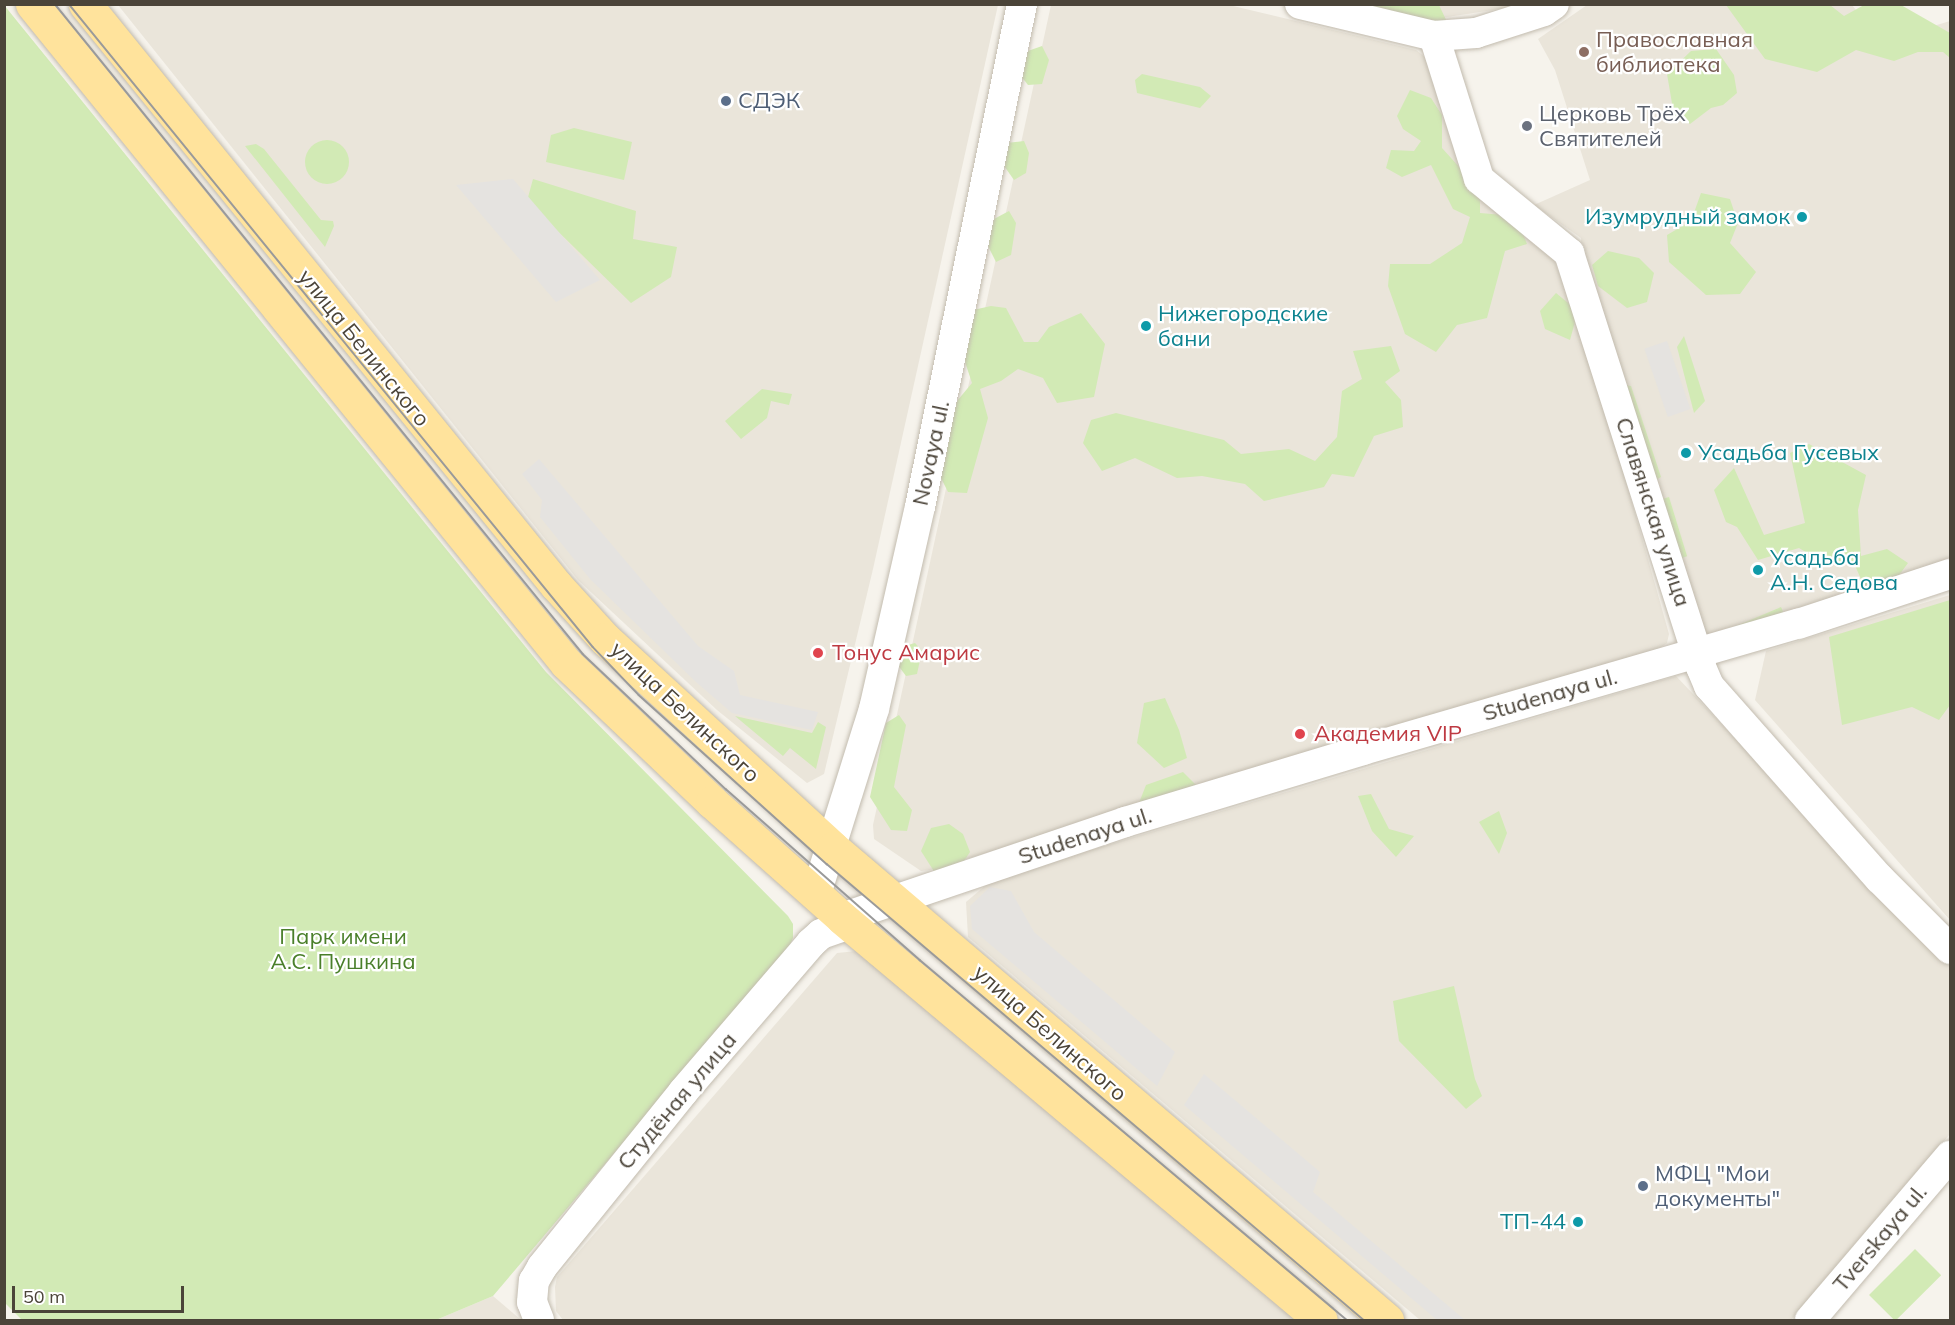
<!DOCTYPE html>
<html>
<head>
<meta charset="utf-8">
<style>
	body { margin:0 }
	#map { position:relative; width:1955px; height:1325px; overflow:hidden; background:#f6f3ec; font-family:Mulish,sans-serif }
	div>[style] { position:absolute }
	.residential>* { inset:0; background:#eae5da }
	.green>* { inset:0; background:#d2eab5; transform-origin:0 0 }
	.round { border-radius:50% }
	.parking>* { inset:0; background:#e5e3e0; transform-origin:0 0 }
	.roads { filter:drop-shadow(0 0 2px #c2bbae) drop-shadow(0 0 2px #c2bbae) }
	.minor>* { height:30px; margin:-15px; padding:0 15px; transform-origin:15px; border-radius:15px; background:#fff }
	.major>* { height:33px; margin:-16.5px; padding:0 16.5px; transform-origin:16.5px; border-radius:16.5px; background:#ffe39c }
	.tram>* { height:1.5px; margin:-0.75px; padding:0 0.75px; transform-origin:0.75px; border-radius:0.75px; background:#9a9a9a }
	.dots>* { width:16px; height:16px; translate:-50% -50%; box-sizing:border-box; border:3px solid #fff; border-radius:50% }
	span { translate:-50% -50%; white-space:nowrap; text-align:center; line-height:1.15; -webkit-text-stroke:4.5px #fff; paint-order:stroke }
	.education-label { font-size:22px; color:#785e54 }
	.left { translate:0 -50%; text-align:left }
	.service-label { font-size:22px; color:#4e5e75 }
	.worship-label { font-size:22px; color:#5b616d }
	.culture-label { font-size:22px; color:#0d838f }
	.right { translate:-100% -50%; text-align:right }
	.street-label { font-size:22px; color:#4b4439 }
	.health-label { font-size:22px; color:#be3a42 }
	.park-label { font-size:22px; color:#4a7f2a }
	.frame { position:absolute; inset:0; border:6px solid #4b4439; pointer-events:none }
	.scale { position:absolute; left:12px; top:1286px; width:172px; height:27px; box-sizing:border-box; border:3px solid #4b4439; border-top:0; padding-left:8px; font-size:18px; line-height:21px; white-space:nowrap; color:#4b4439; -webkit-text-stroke:4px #fff; paint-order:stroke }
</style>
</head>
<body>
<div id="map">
	<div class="residential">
		<div style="clip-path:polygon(118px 5px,998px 5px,873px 569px,824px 774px,807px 783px,717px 710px,578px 580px)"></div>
		<div style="clip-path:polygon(1051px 5px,1229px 5px,1416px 50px,1425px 57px,1471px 186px,1552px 252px,1608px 417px,1669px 634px,1667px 643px,1657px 650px,930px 870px,921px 871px,874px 839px,873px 825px)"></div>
		<div style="clip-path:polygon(1377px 5px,1525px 5px,1441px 18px)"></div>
		<div style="clip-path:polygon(1587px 5px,1852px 5px,1881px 42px,1950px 21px,1950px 565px,1717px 637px,1704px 635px,1582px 264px,1581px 238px,1534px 205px,1590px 180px,1555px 70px,1538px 39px)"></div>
		<div style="clip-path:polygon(1950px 595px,1950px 920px,1755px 700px,1766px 651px)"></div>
		<div style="clip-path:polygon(1676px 676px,1950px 966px,1950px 1134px,1791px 1320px,1420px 1320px,968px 937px,966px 902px,993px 879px)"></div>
		<div style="clip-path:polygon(857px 951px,1303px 1320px,563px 1320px,556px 1311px,555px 1287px,557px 1277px,837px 953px)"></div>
		<div style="clip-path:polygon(493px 1296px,521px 1320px,436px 1320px)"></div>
	</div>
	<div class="green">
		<div style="clip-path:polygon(4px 5px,546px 672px,788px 916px,793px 924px,793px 938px,789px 947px,493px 1296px,436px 1320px,22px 1320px,5px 1303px)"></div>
		<div style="clip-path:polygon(1285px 5px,1439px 5px,1448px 24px,1289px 13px)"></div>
		<div style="clip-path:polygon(1726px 5px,1830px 5px,1844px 16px,1864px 5px,1901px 5px,1950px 33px,1950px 58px,1943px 52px,1918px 52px,1894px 61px,1856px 50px,1817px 72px,1765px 59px)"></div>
		<div style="clip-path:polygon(1042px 46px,1049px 60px,1042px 84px,1028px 85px,1021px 76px,1025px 52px)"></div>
		<div style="clip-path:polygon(1716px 49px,1734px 75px,1737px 93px,1723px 105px,1711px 108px,1690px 124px,1674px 115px,1667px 74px,1691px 51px)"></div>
		<div style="clip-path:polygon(1142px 74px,1200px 87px,1211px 96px,1200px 108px,1137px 93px,1135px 80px)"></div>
		<div style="clip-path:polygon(1410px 90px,1431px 98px,1442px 115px,1442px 148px,1480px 190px,1480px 213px,1516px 216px,1527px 244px,1505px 251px,1487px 318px,1457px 325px,1436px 352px,1405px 334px,1388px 286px,1390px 264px,1430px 264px,1462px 243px,1470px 217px,1453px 209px,1431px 165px,1402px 177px,1386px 168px,1391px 150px,1414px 151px,1421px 141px,1403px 129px,1397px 116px)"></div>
		<div style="clip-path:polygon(574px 128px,632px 142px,624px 180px,546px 162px,551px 135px)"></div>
		<div class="round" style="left:305px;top:140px;width:44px;height:44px"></div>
		<div style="clip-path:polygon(1024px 141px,1029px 153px,1026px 173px,1014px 180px,1002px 163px,1006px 143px)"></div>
		<div style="clip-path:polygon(256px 144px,264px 149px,321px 220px,333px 221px,334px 226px,325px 247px,245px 146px)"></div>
		<div style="clip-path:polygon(533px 179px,636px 211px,633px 239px,677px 247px,671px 277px,631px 303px,527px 201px)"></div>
		<div style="clip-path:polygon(1701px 193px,1730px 199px,1738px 223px,1730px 243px,1756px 272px,1740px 294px,1706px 295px,1669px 262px,1667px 235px,1691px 221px)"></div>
		<div style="clip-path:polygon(1009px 211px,1016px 223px,1011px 255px,996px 262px,987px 244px,994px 219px)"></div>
		<div style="clip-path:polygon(1608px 251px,1639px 258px,1654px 273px,1647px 302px,1627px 308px,1598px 286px,1592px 265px)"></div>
		<div style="clip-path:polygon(1556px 293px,1578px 311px,1570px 340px,1545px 329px,1540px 311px)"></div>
		<div style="clip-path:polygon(991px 306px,1006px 308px,1024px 342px,1038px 342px,1049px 327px,1081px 313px,1105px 344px,1094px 397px,1057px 403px,1043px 378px,1018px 369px,1001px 381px,980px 389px,988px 418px,967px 493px,948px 492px,938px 472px,957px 401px,972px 383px,962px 353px,973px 310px)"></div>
		<div style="clip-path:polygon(1684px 336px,1705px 401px,1694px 413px,1677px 347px)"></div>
		<div style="clip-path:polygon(1391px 346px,1400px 371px,1385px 382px,1401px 400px,1403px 427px,1374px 436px,1354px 477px,1332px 474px,1324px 487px,1264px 501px,1245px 484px,1202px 476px,1177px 478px,1135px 458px,1102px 471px,1083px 443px,1091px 420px,1116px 413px,1224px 440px,1241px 454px,1289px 449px,1315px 461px,1337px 437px,1342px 391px,1362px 379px,1353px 351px)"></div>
		<div style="clip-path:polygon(1624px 385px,1631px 386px,1661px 477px,1654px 481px)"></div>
		<div style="clip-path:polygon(762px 389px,792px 394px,789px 405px,771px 401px,767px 418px,741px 439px,725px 421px)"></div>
		<div style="clip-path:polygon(1809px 444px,1866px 475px,1858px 510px,1861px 556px,1887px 549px,1908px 563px,1891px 586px,1864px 586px,1853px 561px,1826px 564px,1799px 548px,1758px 560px,1737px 527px,1726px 522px,1714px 490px,1734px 468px,1764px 535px,1805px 523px,1790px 453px)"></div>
		<div style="left:1669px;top:497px;width:62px;height:9px;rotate:73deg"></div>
		<div style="clip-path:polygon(1950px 600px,1950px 705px,1939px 720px,1912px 707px,1842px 725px,1829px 637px)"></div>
		<div style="left:1781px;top:607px;width:8px;height:63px;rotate:67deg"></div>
		<div style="clip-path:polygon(915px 643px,922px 651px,917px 674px,906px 676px,897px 664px,901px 647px)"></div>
		<div style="clip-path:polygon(1165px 698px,1179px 730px,1187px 758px,1164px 768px,1137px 743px,1144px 703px)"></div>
		<div style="clip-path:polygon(899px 715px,906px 725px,894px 787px,912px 810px,907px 831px,891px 830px,870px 797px,886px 723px)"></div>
		<div style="clip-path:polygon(735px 716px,812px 733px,818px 722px,826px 727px,816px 769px,790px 748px,783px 756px)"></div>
		<div style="clip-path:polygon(1183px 772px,1196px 785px,1190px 804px,1139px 803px,1146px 785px)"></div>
		<div style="clip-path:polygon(1371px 794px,1389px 829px,1414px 836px,1396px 857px,1372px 831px,1358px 796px)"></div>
		<div style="clip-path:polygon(1499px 811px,1507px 833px,1499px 854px,1479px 822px)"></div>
		<div style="clip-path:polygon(949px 824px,963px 834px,970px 852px,957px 872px,935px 873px,921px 851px,931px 828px)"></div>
		<div style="clip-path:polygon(1454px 986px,1475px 1079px,1482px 1096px,1466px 1109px,1399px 1041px,1393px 1001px)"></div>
		<div style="left:1915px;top:1249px;width:37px;height:65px;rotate:45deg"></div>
	</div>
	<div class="parking">
		<div style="clip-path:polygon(513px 179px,600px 280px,556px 302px,456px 185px)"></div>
		<div style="left:1667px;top:341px;width:72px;height:24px;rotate:71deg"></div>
		<div style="clip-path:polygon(539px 459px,698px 646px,734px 671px,740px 695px,818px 712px,812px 730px,732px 713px,696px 682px,590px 579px,540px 517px,542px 500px,522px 474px)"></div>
		<div style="clip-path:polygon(990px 887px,1011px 891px,1034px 932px,1175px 1052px,1157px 1086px,972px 929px,970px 906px)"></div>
		<div style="clip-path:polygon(1204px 1074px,1320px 1172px,1313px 1192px,1465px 1320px,1437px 1320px,1184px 1105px)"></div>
	</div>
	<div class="roads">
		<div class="minor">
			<div style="left:1300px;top:4px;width:138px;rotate:13.4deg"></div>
			<div style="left:1434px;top:36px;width:42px;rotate:-4.1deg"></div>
			<div style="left:1476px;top:33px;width:71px;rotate:-17.9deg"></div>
			<div style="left:1544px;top:11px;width:12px;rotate:-35deg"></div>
			<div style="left:1434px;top:36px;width:150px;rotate:72.5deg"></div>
			<div style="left:1479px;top:179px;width:117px;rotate:39.4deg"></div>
			<div style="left:1569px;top:253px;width:435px;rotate:72.3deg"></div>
			<div style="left:1701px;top:667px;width:21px;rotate:67deg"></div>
			<div style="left:1709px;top:686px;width:258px;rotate:48.5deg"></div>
			<div style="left:1880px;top:879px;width:99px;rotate:45deg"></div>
			<div style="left:816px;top:894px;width:194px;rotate:-72.6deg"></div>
			<div style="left:874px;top:709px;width:207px;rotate:-77.2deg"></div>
			<div style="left:920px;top:507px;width:513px;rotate:-78.54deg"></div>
			<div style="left:842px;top:918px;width:299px;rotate:-18.7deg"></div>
			<div style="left:1125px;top:822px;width:249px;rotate:-16.8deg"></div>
			<div style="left:1363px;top:750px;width:453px;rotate:-16.2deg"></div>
			<div style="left:1798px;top:624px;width:160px;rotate:-18.2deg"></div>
			<div style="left:539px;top:1320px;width:19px;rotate:-111deg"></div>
			<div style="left:532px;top:1302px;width:21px;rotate:-85deg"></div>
			<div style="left:534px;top:1281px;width:16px;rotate:-60deg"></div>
			<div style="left:542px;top:1267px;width:225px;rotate:-51.1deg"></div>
			<div style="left:683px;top:1092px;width:196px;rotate:-49.3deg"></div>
			<div style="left:811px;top:943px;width:13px;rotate:-42deg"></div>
			<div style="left:821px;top:934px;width:31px;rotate:-19deg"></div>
			<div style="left:1810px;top:1320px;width:216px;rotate:-49.5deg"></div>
		</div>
		<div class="major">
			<div style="left:32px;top:4px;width:848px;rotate:50.98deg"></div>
			<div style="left:566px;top:663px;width:202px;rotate:43.6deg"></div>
			<div style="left:712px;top:802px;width:174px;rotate:41.7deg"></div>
			<div style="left:842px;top:918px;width:625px;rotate:40.01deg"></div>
			<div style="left:85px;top:4px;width:748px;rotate:50.97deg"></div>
			<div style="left:556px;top:585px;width:73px;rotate:47.8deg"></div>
			<div style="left:605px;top:639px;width:309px;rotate:42.5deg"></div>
			<div style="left:833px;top:848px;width:728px;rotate:40.43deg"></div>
		</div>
	</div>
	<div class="tram">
		<div style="left:55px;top:4px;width:837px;rotate:50.91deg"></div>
		<div style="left:583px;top:654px;width:197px;rotate:43.4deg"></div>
		<div style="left:726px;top:789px;width:259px;rotate:41.4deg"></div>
		<div style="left:920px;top:960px;width:559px;rotate:40.13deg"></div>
		<div style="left:69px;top:4px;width:829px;rotate:50.82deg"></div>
		<div style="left:593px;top:647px;width:66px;rotate:46.2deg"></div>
		<div style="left:639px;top:695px;width:253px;rotate:42deg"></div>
		<div style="left:827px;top:864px;width:704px;rotate:40.34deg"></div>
	</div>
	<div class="dots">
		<div style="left:1584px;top:52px;background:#8d6e63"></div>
		<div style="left:726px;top:101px;background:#5c6f8a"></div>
		<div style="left:1527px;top:126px;background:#6b7280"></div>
		<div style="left:1802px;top:217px;background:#0f9aa8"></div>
		<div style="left:1146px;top:326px;background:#0f9aa8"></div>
		<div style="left:1686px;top:453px;background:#0f9aa8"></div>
		<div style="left:1758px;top:570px;background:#0f9aa8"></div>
		<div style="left:818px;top:653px;background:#e0444e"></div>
		<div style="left:1300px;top:734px;background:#e0444e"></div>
		<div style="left:1643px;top:1186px;background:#5c6f8a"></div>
		<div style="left:1578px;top:1222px;background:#0f9aa8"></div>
	</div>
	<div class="education-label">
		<span class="left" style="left:1596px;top:52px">Православная<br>библиотека</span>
	</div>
	<div class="service-label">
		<span class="left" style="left:738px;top:101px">СДЭК</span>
		<span class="left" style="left:1655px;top:1186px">МФЦ "Мои<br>документы"</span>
	</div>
	<div class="worship-label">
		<span class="left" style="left:1539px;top:126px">Церковь Трёх<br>Святителей</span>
	</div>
	<div class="culture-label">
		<span class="right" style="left:1790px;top:217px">Изумрудный замок</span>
		<span class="left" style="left:1158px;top:326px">Нижегородские<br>бани</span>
		<span class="left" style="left:1698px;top:453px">Усадьба Гусевых</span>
		<span class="left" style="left:1770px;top:570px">Усадьба<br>А.Н. Седова</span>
		<span class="right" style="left:1566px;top:1222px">ТП-44</span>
	</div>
	<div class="street-label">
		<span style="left:364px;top:348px;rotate:51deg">улица Белинского</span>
		<span style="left:931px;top:453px;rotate:-78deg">Novaya ul.</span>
		<span style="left:1653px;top:512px;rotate:72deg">Славянская улица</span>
		<span style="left:1550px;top:695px;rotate:-16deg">Studenaya ul.</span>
		<span style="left:685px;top:712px;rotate:43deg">улица Белинского</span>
		<span style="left:1085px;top:836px;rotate:-18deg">Studenaya ul.</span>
		<span style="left:1050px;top:1033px;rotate:41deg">улица Белинского</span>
		<span style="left:677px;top:1101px;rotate:-50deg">Студёная улица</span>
		<span style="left:1880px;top:1238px;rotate:-50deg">Tverskaya ul.</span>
	</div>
	<div class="health-label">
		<span class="left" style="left:832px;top:653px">Тонус Амарис</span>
		<span class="left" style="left:1314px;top:734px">Академия VIP</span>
	</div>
	<div class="park-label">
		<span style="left:343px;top:949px">Парк имени<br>А.С. Пушкина</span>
	</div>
	<div class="frame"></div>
	<div class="scale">50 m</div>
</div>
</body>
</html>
